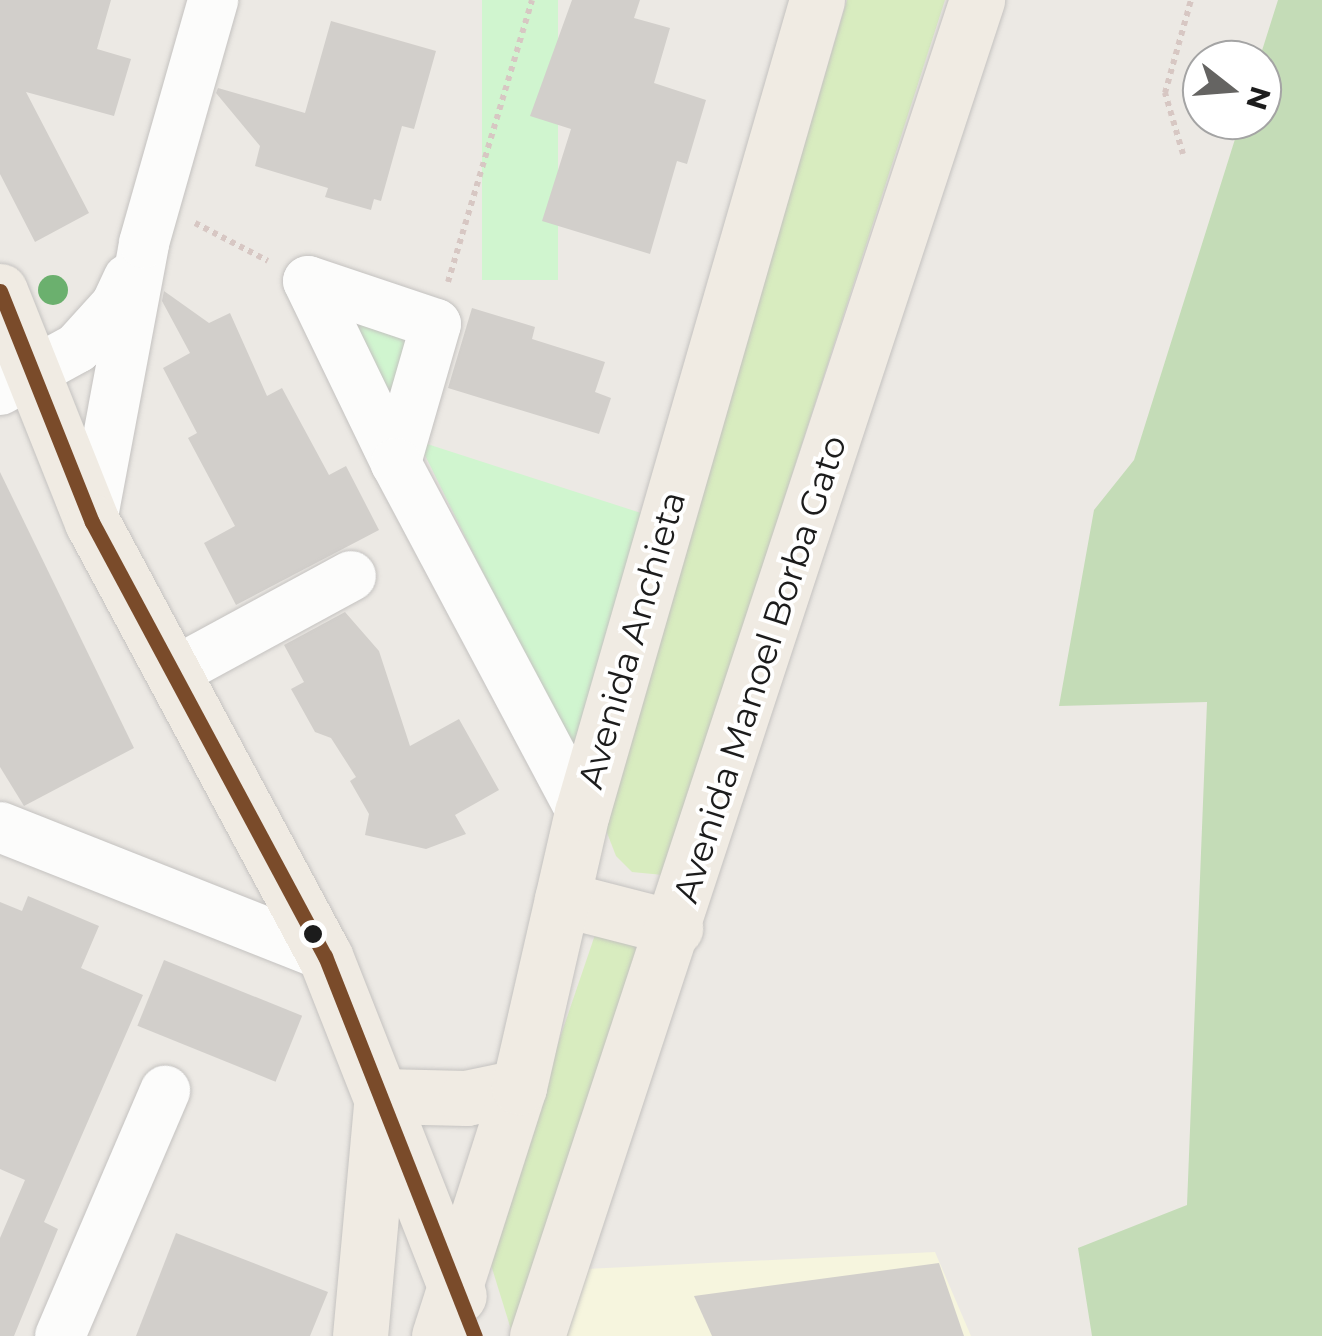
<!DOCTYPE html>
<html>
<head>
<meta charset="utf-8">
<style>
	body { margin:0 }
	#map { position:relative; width:1322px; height:1336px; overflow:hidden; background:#ece9e4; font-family:Montserrat,sans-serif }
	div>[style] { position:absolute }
	.education>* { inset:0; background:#f6f5de }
	.grass>* { inset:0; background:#d8ecbf }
	.forest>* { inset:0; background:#c4dcb7 }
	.park>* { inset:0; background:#d0f5cf; transform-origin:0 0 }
	.building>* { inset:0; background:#d2cfcb; transform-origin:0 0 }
	.path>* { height:6px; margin-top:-3px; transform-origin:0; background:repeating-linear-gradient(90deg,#d7c7c3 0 5px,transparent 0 10px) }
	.roads { filter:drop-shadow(0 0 2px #c4c2c0) drop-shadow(0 0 2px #c4c2c0) }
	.minor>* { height:50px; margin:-25px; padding:0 25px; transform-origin:25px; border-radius:25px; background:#fcfcfb }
	.major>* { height:55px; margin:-27.5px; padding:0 27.5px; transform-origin:27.5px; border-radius:27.5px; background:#f0ebe3 }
	.bus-1>* { height:15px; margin:-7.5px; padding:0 7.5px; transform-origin:7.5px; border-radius:7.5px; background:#7a4b2a }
	.trees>* { width:30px; height:30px; margin:-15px; border-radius:50%; background:#6bb06e }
	.dots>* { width:28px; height:28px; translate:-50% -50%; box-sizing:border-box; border:5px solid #fff; border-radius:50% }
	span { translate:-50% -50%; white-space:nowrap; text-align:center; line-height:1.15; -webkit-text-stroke:8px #fff; paint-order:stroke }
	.street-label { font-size:35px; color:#1c1c1c }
	.north { position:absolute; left:1182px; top:40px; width:100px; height:100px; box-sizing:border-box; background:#fff; border:2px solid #a4a4a4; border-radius:50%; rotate:107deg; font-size:28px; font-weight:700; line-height:40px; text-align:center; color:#1c1c1c }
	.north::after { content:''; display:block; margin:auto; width:35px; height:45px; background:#656462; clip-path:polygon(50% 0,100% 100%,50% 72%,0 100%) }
</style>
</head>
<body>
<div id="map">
	<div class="education">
		<div style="clip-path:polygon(935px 1252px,971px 1336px,559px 1336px,586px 1269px)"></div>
	</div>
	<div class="grass">
		<div style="clip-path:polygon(847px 0,945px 0,663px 875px,632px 872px,616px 856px,604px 825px)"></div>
		<div style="clip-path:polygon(596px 932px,645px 943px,513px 1336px,487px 1252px)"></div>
	</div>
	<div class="forest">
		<div style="clip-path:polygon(1278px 0,1322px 0,1322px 1336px,1092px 1336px,1078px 1248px,1187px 1205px,1207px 702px,1059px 706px,1094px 510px,1134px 460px,1241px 120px,1262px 120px,1259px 60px)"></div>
	</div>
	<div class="park">
		<div style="left:482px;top:0;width:76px;height:280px"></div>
		<div style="clip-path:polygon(344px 313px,417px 335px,391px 414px)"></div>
		<div style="clip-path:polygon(418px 441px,641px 513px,573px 755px)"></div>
	</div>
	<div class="building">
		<div style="clip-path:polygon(0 0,111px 0,97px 49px,131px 59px,114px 116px,26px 92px,89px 213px,35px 242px,0 174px)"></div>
		<div style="clip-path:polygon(572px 0,640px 0,634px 18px,670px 28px,654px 83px,706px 100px,687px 164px,677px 161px,650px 254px,542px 221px,571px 129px,530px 116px)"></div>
		<div style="clip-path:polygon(331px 21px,436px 51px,414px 129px,402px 126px,381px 201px,374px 199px,371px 210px,325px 197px,328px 188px,255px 166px,260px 146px,216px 93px,218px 88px,305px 113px)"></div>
		<div style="clip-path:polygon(164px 291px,209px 323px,230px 313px,267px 396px,282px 388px,329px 475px,346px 466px,379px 530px,236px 605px,204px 543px,235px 526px,188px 438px,197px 433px,163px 368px,190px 353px,162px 301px)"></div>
		<div style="clip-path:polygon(472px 308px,535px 327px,532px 339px,605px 362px,595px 392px,611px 398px,599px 434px,448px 388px)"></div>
		<div style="clip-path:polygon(0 472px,134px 748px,24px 806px,0 767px)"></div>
		<div style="clip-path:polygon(345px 612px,379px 651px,410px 746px,459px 719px,499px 790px,455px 815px,466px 834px,426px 849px,365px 835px,369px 814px,350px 781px,356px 777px,331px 738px,315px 732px,291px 689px,304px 682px,284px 645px)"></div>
		<div style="clip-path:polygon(28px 896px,99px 926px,81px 968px,143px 995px,44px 1222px,58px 1229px,14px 1336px,0 1336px,0 1238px,25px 1180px,0 1169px,0 902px,22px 911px)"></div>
		<div style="left:164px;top:960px;width:149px;height:71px;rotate:22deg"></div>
		<div style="clip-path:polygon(176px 1233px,328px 1292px,310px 1336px,136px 1336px)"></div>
		<div style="clip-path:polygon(939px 1263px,964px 1336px,712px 1336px,694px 1296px)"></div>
	</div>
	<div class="path">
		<div style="left:1183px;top:154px;width:64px;rotate:-106.4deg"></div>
		<div style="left:1165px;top:93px;width:97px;rotate:-74.4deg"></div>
		<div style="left:195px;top:223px;width:82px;rotate:27.5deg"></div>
		<div style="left:448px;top:282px;width:294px;rotate:-73.4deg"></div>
	</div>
	<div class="roads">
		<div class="minor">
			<div style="left:308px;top:281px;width:135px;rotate:18.6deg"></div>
			<div style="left:436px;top:324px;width:145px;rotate:106.1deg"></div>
			<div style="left:396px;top:463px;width:202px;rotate:-115.8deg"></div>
			<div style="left:0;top:390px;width:88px;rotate:-28.6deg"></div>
			<div style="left:77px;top:348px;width:58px;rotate:-47.8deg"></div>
			<div style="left:116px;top:305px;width:29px;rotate:-65deg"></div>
			<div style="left:396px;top:463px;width:396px;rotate:62deg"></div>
			<div style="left:92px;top:522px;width:284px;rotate:-79.4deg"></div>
			<div style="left:144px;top:243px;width:253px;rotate:-74.1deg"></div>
			<div style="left:176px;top:671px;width:199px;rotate:-28.5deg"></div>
			<div style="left:0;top:827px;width:350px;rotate:21.6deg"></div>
			<div style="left:60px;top:1336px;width:267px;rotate:-66.8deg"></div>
		</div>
		<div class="major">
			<div style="left:0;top:291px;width:249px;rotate:68.3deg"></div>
			<div style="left:92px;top:522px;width:493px;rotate:61.8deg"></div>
			<div style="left:325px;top:956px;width:365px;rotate:68.5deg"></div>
			<div style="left:562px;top:899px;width:117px;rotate:14.4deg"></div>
			<div style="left:360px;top:1336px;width:241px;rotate:-84.8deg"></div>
			<div style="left:382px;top:1096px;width:84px;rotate:1.4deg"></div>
			<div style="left:466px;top:1098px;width:54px;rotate:-11.7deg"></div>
			<div style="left:439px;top:1336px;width:262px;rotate:-72.2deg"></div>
			<div style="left:519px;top:1087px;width:281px;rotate:-77.1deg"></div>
			<div style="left:582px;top:813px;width:846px;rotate:-73.88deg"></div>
			<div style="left:537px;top:1336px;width:1407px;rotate:-71.77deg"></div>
		</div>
	</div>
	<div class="bus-1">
		<div style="left:0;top:291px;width:249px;rotate:68.3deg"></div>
		<div style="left:92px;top:522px;width:493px;rotate:61.8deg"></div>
		<div style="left:325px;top:956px;width:409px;rotate:68.5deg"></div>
	</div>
	<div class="trees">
		<div style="left:53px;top:290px"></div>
	</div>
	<div class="dots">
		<div style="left:313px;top:934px;background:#1c1c1c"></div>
	</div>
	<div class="street-label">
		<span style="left:632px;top:640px;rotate:-74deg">Avenida Anchieta</span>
		<span style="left:760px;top:669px;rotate:-72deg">Avenida Manoel Borba Gato</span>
	</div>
	<div class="north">N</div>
</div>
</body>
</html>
